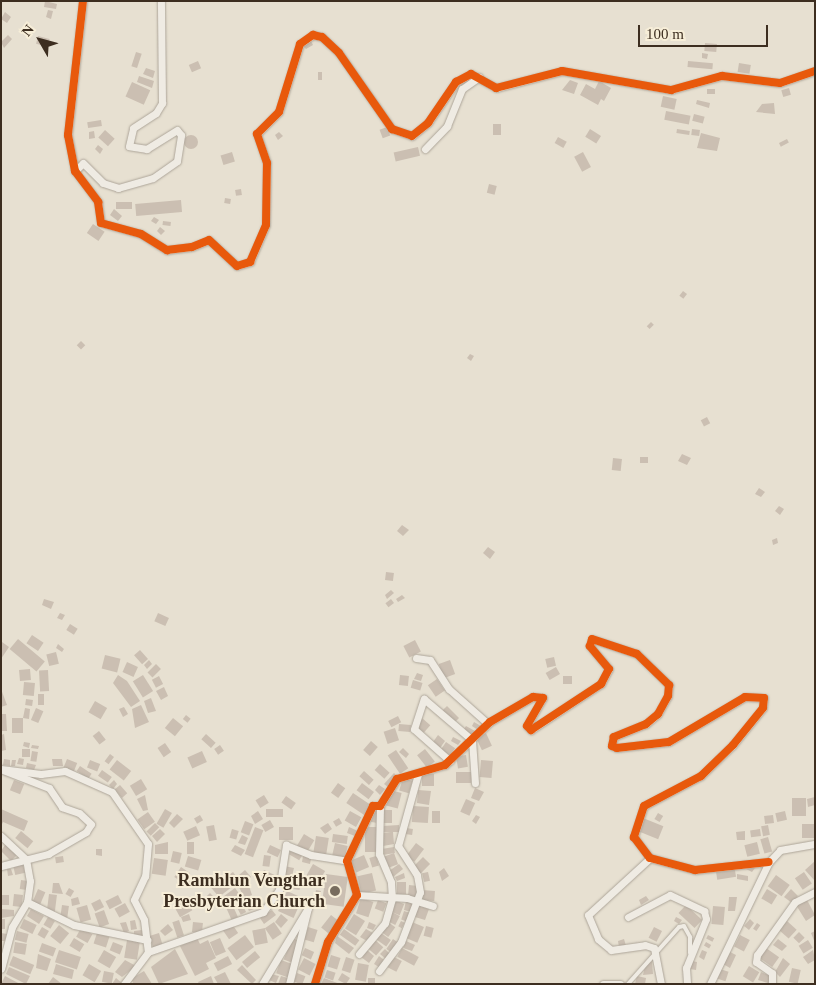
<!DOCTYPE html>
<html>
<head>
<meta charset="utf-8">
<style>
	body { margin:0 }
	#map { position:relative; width:816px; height:985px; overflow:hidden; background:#e7e0d1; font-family:"Times New Roman",serif }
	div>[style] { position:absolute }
	.building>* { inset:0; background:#cbbfb2; transform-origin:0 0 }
	.round { border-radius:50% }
	.roads { filter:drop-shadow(0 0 1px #ada599) drop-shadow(0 0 1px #ada599) }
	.lane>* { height:4px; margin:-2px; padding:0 2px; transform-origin:2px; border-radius:2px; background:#efebe3 }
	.street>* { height:7px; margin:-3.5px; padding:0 3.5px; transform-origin:3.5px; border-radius:3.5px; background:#efebe3 }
	.cycleway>* { height:8px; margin:-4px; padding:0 4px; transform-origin:4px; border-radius:4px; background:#e8590c }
	.dots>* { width:14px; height:14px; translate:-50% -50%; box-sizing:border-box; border:2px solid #f7eed8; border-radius:50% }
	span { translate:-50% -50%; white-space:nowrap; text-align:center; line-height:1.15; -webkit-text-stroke:4px #f7eed8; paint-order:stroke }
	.poi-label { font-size:18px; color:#3d2e20; font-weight:700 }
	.right { translate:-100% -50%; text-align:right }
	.frame { position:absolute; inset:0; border:2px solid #3d2e20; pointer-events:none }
	.north { position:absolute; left:15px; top:15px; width:50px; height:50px; -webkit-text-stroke:4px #f7eed8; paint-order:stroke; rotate:308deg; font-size:14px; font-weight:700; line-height:20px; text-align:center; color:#3d2e20 }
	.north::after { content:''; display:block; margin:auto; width:18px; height:22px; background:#3d2e20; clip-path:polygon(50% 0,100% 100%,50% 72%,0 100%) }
	.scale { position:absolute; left:638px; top:25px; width:130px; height:22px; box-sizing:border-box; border:2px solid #3d2e20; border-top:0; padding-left:6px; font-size:15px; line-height:18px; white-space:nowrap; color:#3d2e20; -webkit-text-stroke:4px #f7eed8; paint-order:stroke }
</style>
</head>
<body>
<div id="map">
	<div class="building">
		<div style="clip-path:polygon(45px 1px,57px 4px,56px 9px,44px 7px)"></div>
		<div style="clip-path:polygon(48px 10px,53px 11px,51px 19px,46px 17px)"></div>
		<div style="clip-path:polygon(5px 12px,11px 17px,7px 23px,1px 19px)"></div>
		<div style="clip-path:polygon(8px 35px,12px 39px,4px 48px,1px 42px)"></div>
		<div style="left:38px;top:36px;width:12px;height:8px;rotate:14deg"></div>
		<div style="clip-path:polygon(311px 41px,313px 45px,306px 49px,303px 46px)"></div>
		<div style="left:705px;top:43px;width:12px;height:8px;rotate:5deg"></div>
		<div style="left:136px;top:52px;width:6px;height:15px;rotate:18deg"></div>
		<div style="clip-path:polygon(702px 53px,708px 54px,707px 59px,702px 58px)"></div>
		<div style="left:198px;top:61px;width:8px;height:10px;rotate:67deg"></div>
		<div style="left:688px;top:61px;width:25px;height:6px;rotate:5deg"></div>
		<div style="left:739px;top:63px;width:12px;height:9px;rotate:9deg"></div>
		<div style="clip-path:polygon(146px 68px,155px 71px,153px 78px,143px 74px)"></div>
		<div style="left:318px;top:72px;width:4px;height:8px"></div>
		<div style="clip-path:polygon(139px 76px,154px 81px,152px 88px,137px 82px)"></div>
		<div style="clip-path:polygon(570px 80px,578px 83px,574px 94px,562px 90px)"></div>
		<div style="clip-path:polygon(599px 81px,611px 88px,604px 101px,601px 99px,598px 105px,580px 95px,586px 84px,595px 89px)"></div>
		<div style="left:132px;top:82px;width:20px;height:16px;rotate:24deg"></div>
		<div style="left:789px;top:88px;width:7px;height:8px;rotate:74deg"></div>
		<div style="left:707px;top:89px;width:8px;height:5px"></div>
		<div style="left:663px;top:96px;width:14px;height:11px;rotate:12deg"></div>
		<div style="clip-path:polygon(697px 100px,710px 103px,709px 108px,696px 104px)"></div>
		<div style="clip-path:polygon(774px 103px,775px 114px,756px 112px,762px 104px)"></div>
		<div style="left:666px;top:111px;width:25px;height:9px;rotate:11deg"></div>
		<div style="left:694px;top:114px;width:11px;height:7px;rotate:15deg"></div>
		<div style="left:101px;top:120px;width:6px;height:14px;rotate:81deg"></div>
		<div style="left:493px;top:124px;width:8px;height:11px"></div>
		<div style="left:387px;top:127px;width:9px;height:8px;rotate:69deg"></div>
		<div style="left:590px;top:129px;width:13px;height:9px;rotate:32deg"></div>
		<div style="left:677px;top:129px;width:13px;height:4px;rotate:9deg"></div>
		<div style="left:692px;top:129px;width:8px;height:6px;rotate:7deg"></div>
		<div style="left:105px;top:130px;width:13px;height:10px;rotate:42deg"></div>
		<div style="clip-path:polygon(94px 131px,95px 138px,89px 139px,89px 132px)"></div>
		<div style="clip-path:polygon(279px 132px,283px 136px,278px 140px,275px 135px)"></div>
		<div style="clip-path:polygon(701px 133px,720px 138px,717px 151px,697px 148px)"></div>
		<div class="round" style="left:184px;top:135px;width:14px;height:14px"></div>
		<div style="left:558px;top:137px;width:10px;height:7px;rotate:29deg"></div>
		<div style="left:787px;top:139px;width:4px;height:9px;rotate:63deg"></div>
		<div style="clip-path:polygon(98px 145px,103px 149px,100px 154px,95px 149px)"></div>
		<div style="left:418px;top:147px;width:9px;height:25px;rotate:77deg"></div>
		<div style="left:232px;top:152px;width:10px;height:12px;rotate:73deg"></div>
		<div style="left:583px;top:152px;width:17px;height:10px;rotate:62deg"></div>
		<div style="left:489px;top:184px;width:8px;height:9px;rotate:14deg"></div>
		<div style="left:241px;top:189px;width:6px;height:6px;rotate:81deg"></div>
		<div style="left:225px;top:198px;width:6px;height:5px;rotate:9deg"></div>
		<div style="left:181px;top:200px;width:12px;height:46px;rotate:85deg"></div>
		<div style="left:116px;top:202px;width:16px;height:7px"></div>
		<div style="clip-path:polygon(114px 209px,122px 216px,118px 221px,110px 215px)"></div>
		<div style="clip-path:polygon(154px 217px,159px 220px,156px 224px,151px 221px)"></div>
		<div style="left:163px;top:221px;width:8px;height:4px;rotate:7deg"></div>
		<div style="left:93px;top:224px;width:14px;height:11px;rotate:34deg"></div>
		<div style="clip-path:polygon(160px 227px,165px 231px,161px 235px,157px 231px)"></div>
		<div style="left:683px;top:291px;width:5px;height:6px;rotate:37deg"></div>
		<div style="left:651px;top:322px;width:4px;height:6px;rotate:45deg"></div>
		<div style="left:81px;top:341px;width:6px;height:6px;rotate:45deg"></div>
		<div style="clip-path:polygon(470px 354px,474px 356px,471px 361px,467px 358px)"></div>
		<div style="left:707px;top:417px;width:7px;height:7px;rotate:63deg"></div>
		<div style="clip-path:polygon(682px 454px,691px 458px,687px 465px,678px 461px)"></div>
		<div style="left:640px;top:457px;width:8px;height:6px"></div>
		<div style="left:613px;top:458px;width:9px;height:12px;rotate:6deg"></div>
		<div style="clip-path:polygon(759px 488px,765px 492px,761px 497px,755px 494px)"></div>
		<div style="clip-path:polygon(779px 506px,784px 509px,780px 515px,775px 511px)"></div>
		<div style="clip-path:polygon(402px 525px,409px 530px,403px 536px,397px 531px)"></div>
		<div style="clip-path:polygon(777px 538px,778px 543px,773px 545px,772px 540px)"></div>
		<div style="clip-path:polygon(488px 547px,495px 552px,490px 559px,483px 553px)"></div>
		<div style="left:386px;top:572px;width:8px;height:8px;rotate:7deg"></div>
		<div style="clip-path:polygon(391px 590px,394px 593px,387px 599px,385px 595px)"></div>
		<div style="clip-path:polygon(402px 595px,405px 598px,398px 602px,396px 599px)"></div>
		<div style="clip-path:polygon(44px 599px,54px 602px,51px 609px,42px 605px)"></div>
		<div style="left:391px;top:599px;width:5px;height:7px;rotate:53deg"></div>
		<div style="clip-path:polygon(60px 613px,65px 615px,62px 620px,57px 618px)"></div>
		<div style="left:158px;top:613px;width:12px;height:9px;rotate:24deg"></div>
		<div style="left:70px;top:624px;width:9px;height:7px;rotate:32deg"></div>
		<div style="left:32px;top:635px;width:14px;height:10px;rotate:34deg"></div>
		<div style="left:18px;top:639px;width:35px;height:13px;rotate:40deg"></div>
		<div style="left:415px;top:640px;width:13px;height:13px;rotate:63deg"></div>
		<div style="clip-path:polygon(2px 642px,9px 647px,1px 659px,1px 643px)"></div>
		<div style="clip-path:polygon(58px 644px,64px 649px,62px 652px,56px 648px)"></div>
		<div style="left:140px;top:650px;width:12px;height:8px;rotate:48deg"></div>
		<div style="left:56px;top:652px;width:12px;height:10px;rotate:76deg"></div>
		<div style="left:105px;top:655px;width:16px;height:14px;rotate:14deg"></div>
		<div style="left:554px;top:657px;width:9px;height:9px;rotate:77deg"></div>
		<div style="clip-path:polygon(149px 660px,152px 664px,147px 669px,144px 665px)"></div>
		<div style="left:450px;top:660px;width:15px;height:12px;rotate:70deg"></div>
		<div style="left:127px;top:662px;width:12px;height:11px;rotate:24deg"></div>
		<div style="left:156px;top:664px;width:7px;height:12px;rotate:45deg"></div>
		<div style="left:556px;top:667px;width:8px;height:12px;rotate:60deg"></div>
		<div style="left:30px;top:669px;width:11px;height:11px;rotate:85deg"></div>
		<div style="left:48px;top:670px;width:21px;height:9px;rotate:87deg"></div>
		<div style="clip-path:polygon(417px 673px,423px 675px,421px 681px,414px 679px)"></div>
		<div style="clip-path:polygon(118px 675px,127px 681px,140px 701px,131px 707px,113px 683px)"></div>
		<div style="left:143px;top:675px;width:19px;height:12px;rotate:58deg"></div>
		<div style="left:400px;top:675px;width:9px;height:10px;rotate:6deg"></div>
		<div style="left:159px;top:676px;width:9px;height:8px;rotate:63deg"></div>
		<div style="left:563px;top:676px;width:9px;height:8px"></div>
		<div style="left:437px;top:679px;width:14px;height:11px;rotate:56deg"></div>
		<div style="left:413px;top:680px;width:10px;height:8px;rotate:17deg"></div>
		<div style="left:24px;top:682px;width:11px;height:13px;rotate:5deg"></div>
		<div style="clip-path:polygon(164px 687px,168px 696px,161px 700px,156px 691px)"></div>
		<div style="clip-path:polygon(1px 689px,7px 705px,1px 707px)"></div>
		<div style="left:38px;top:694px;width:6px;height:11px"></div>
		<div style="clip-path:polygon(151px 698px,156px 711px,148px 713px,144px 701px)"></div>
		<div style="left:26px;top:699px;width:7px;height:6px;rotate:8deg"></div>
		<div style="left:95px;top:701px;width:14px;height:13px;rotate:30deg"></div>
		<div style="clip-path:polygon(141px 705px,149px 722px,135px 728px,132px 709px)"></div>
		<div style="left:447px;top:706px;width:17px;height:9px;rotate:45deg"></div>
		<div style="clip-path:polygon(124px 707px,128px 714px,123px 717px,119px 709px)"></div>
		<div style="clip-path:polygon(25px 708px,30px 709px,29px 719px,23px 718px,23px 733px,12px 733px,12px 718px,23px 718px)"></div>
		<div style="left:36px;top:708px;width:8px;height:13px;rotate:23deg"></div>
		<div style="clip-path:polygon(1px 714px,6px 714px,7px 731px,1px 731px)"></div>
		<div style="left:186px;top:715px;width:6px;height:5px;rotate:39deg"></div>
		<div style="left:398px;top:716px;width:7px;height:11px;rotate:63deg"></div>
		<div style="left:173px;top:718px;width:13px;height:13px;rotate:39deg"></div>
		<div style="left:422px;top:718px;width:11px;height:10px;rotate:41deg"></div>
		<div style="clip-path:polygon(474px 722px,481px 726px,478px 730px,472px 726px)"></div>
		<div style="left:399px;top:724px;width:12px;height:7px;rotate:5deg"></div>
		<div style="clip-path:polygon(466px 726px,475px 731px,472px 737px,463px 731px)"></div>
		<div style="left:395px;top:728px;width:13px;height:12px;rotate:72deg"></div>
		<div style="left:99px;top:731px;width:11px;height:8px;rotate:52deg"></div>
		<div style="left:486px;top:733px;width:14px;height:11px;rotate:65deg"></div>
		<div style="clip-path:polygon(4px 734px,6px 750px,1px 751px,1px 735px)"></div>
		<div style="left:206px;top:734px;width:13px;height:7px;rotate:42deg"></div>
		<div style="clip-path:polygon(438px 735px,445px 741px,440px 748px,433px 742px)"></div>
		<div style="clip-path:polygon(453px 737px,461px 741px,458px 745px,451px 741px)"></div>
		<div style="left:371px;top:741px;width:9px;height:12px;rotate:41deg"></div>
		<div style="clip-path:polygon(24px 742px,30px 743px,29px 748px,23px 746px)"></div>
		<div style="left:446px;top:742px;width:11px;height:9px;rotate:34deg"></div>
		<div style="left:165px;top:743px;width:11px;height:9px;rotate:56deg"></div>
		<div style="clip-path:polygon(32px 745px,39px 746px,38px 749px,31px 748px)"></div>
		<div style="left:220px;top:745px;width:7px;height:7px;rotate:56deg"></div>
		<div style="clip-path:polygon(403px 748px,409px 754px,406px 758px,399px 752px)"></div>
		<div style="left:22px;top:749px;width:8px;height:8px"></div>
		<div style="left:425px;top:749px;width:16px;height:10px;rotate:52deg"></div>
		<div style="left:396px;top:750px;width:22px;height:10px;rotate:56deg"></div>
		<div style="left:32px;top:751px;width:6px;height:10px;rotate:9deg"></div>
		<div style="left:202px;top:751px;width:12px;height:16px;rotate:66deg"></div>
		<div style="left:110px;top:754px;width:5px;height:9px;rotate:37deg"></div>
		<div style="left:466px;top:755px;width:12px;height:10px;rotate:81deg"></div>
		<div style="clip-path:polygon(19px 758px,24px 759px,23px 765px,17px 764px)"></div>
		<div style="clip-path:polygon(4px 759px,10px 760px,10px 766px,3px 765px)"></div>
		<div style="clip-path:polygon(52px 759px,62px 759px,63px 766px,53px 766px)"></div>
		<div style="left:67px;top:759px;width:11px;height:9px;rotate:22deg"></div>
		<div style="clip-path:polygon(12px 760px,16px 760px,15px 766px,11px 766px)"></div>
		<div style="left:90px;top:760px;width:11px;height:8px;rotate:22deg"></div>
		<div style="left:117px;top:760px;width:18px;height:12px;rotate:38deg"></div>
		<div style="left:481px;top:760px;width:12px;height:17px;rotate:5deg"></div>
		<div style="clip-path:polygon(27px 763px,36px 765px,34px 770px,26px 768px)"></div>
		<div style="left:380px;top:764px;width:13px;height:8px;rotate:42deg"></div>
		<div style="left:80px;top:766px;width:14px;height:6px;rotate:34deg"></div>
		<div style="left:102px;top:770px;width:12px;height:7px;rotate:35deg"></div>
		<div style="left:364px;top:771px;width:13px;height:7px;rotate:42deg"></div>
		<div style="left:456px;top:772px;width:15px;height:11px"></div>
		<div style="clip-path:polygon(394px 773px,397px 776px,388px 787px,384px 784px)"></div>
		<div style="left:422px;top:774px;width:12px;height:12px"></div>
		<div style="left:403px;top:778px;width:10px;height:13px;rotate:17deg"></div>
		<div style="left:141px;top:779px;width:12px;height:13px;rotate:59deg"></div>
		<div style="left:14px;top:780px;width:11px;height:11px;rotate:22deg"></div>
		<div style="clip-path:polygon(114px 780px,117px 784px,113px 789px,109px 785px)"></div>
		<div style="left:338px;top:783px;width:9px;height:12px;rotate:36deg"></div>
		<div style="left:362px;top:783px;width:15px;height:9px;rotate:37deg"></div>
		<div style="left:120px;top:785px;width:11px;height:7px;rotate:49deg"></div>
		<div style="clip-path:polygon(379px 785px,385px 789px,380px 795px,375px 790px)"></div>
		<div style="clip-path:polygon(475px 788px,484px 792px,479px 801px,471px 798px)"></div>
		<div style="left:390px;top:790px;width:12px;height:16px;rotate:14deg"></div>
		<div style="clip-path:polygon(418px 790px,431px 791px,429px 805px,417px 803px)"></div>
		<div style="left:353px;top:793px;width:22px;height:12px;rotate:34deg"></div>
		<div style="clip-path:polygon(145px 795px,148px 810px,143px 811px,137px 799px)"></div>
		<div style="left:264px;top:795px;width:9px;height:10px;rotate:58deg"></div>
		<div style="left:286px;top:796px;width:12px;height:8px;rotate:35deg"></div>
		<div style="clip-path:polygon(815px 797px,815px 805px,808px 807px,807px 799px)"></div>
		<div style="left:792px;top:798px;width:14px;height:18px"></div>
		<div style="left:466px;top:799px;width:10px;height:14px;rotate:24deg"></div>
		<div style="left:413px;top:806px;width:16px;height:16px;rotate:4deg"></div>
		<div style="clip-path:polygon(1px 809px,28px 821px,24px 831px,3px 822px,1px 826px)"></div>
		<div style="left:165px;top:809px;width:8px;height:17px;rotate:30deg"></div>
		<div style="left:283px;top:809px;width:8px;height:17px;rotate:90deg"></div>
		<div style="left:372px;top:810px;width:6px;height:12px;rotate:9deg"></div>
		<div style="left:382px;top:810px;width:10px;height:13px"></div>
		<div style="clip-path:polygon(258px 811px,263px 819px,255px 824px,251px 816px)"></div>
		<div style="left:350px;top:811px;width:13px;height:11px;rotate:29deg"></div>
		<div style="left:432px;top:811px;width:8px;height:12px"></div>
		<div style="left:785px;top:811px;width:9px;height:10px;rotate:77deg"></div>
		<div style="left:148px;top:812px;width:12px;height:13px;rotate:55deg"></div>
		<div style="left:658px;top:813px;width:6px;height:7px;rotate:31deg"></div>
		<div style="clip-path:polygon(177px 814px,183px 819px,174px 828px,169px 823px)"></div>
		<div style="left:200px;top:815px;width:6px;height:7px;rotate:59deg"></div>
		<div style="clip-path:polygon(476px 815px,480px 817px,476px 824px,472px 821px)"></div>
		<div style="left:773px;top:815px;width:8px;height:9px;rotate:83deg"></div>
		<div style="left:339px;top:818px;width:6px;height:7px;rotate:59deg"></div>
		<div style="left:643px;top:818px;width:22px;height:14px;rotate:22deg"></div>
		<div style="left:270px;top:820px;width:8px;height:10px;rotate:60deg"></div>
		<div style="left:245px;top:821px;width:9px;height:12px;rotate:21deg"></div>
		<div style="left:155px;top:823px;width:6px;height:12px;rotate:45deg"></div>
		<div style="clip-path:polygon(328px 823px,332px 829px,325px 834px,320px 828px)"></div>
		<div style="left:815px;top:824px;width:14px;height:13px;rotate:90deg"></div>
		<div style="left:214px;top:825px;width:15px;height:8px;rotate:79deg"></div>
		<div style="clip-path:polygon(399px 825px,399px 832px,393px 832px,394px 844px,383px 846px,382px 833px,391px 832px,383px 832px,383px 826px)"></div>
		<div style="left:768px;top:825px;width:10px;height:7px;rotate:79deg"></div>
		<div style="left:196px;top:826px;width:10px;height:14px;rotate:66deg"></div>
		<div style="left:255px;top:827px;width:9px;height:29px;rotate:21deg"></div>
		<div style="left:293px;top:827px;width:13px;height:14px;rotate:90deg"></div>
		<div style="clip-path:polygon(349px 827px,358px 831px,355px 836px,347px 833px)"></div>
		<div style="left:365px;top:827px;width:12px;height:25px"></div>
		<div style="left:406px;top:828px;width:7px;height:6px;rotate:8deg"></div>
		<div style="clip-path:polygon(160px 829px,165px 834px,157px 842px,152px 836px)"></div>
		<div style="left:232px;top:829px;width:7px;height:9px;rotate:16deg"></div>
		<div style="left:760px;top:829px;width:7px;height:10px;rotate:82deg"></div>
		<div style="left:21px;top:831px;width:16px;height:9px;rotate:40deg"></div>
		<div style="clip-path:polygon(745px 831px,745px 840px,737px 840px,736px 832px)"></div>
		<div style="left:304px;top:834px;width:12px;height:14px;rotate:31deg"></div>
		<div style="left:333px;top:834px;width:15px;height:8px;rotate:8deg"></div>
		<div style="clip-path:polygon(242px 835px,248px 838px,245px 845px,238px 843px)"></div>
		<div style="left:316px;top:836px;width:13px;height:18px;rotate:9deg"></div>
		<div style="left:768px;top:837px;width:15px;height:8px;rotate:74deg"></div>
		<div style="clip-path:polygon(7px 842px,19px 853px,11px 861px,1px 851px)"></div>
		<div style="clip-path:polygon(168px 842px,168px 854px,155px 854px,155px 845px)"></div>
		<div style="left:187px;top:842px;width:7px;height:12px"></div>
		<div style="left:757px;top:842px;width:12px;height:13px;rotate:76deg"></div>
		<div style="left:335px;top:843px;width:13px;height:12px;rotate:13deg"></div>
		<div style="left:416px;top:843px;width:10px;height:16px;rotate:37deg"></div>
		<div style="clip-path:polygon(235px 845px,245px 850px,241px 856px,231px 851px)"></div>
		<div style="left:270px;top:845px;width:12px;height:8px;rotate:24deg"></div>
		<div style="left:394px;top:847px;width:6px;height:11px;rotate:81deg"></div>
		<div style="clip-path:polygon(96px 849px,102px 849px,102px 856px,96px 855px)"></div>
		<div style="left:292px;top:849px;width:12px;height:6px;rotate:31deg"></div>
		<div style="left:173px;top:851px;width:9px;height:11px;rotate:13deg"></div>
		<div style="left:394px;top:853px;width:12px;height:14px;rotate:70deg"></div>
		<div style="left:264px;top:855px;width:7px;height:11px;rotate:8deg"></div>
		<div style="left:364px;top:855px;width:13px;height:14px;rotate:67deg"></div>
		<div style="left:63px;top:856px;width:6px;height:8px;rotate:81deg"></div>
		<div style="left:188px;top:856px;width:14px;height:11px;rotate:17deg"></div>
		<div style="clip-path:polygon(303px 856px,311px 859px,310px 864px,302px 862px)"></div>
		<div style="left:376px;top:856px;width:10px;height:7px;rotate:73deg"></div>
		<div style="left:423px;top:857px;width:10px;height:13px;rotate:45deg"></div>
		<div style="left:154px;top:858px;width:14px;height:16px;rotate:8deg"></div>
		<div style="clip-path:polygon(815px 861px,815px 881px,805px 870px)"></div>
		<div style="clip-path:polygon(747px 863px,755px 868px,752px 872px,744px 868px)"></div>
		<div style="left:23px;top:864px;width:9px;height:10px;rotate:77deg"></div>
		<div style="left:313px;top:864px;width:14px;height:17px;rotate:30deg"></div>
		<div style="clip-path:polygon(399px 864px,403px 869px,393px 877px,389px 871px)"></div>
		<div style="left:734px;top:864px;width:13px;height:19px;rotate:81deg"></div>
		<div style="clip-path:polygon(284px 866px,294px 868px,292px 876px,282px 875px)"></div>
		<div style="left:181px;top:867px;width:11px;height:12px;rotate:34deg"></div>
		<div style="clip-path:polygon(444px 868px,449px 876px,442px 881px,439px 872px)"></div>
		<div style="clip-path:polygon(7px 869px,11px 869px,13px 875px,8px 876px)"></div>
		<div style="clip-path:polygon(245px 870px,251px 877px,244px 882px,239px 875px)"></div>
		<div style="left:264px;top:870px;width:17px;height:11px;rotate:25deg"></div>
		<div style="left:233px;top:872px;width:10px;height:6px;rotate:53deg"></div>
		<div style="left:428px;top:872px;width:9px;height:6px;rotate:77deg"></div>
		<div style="left:804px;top:872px;width:14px;height:11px;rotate:56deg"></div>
		<div style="left:372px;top:873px;width:18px;height:15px;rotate:77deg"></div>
		<div style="clip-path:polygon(404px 873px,405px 878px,397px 881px,395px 877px)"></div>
		<div style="left:326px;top:874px;width:22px;height:30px;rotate:8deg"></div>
		<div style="clip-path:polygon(737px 874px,748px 876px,748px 881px,737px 879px)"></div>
		<div style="clip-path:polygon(192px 875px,196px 878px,191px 886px,186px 883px)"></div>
		<div style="clip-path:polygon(219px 875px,233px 886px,219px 897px,208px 884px)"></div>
		<div style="left:776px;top:875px;width:17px;height:14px;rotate:36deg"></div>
		<div style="left:294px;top:879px;width:7px;height:10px;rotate:8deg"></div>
		<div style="left:21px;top:880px;width:7px;height:9px;rotate:8deg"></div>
		<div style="left:397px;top:882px;width:9px;height:12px"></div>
		<div style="clip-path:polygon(53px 883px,59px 883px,63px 894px,52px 893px)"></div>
		<div style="clip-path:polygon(248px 883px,252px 895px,244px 898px,239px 887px)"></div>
		<div style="clip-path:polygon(409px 885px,418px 886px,416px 898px,408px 896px)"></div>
		<div style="left:69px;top:888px;width:6px;height:7px;rotate:31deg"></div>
		<div style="left:235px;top:888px;width:9px;height:19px;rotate:54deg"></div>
		<div style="left:38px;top:889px;width:8px;height:14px;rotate:23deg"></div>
		<div style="left:767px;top:889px;width:12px;height:11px;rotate:31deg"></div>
		<div style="clip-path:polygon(791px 889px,798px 896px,792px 903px,784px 897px)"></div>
		<div style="clip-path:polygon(316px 890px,321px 891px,321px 897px,315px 896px)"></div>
		<div style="left:422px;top:890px;width:13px;height:10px;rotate:4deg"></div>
		<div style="left:287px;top:891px;width:17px;height:22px;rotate:24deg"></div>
		<div style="left:210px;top:893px;width:11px;height:9px;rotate:45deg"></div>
		<div style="left:14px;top:894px;width:9px;height:12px;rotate:6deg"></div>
		<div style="left:49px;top:894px;width:8px;height:18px;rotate:7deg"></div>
		<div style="left:1px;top:895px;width:8px;height:10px"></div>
		<div style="left:118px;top:895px;width:9px;height:14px;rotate:63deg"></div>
		<div style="clip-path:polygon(646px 896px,649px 900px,641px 905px,639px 900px)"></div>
		<div style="clip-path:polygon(78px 897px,80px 904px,72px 906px,71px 899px)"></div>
		<div style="clip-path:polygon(729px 897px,737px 897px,735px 911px,728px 911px)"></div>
		<div style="left:361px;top:898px;width:13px;height:16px;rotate:18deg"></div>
		<div style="clip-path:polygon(806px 898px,815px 915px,806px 921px,796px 905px)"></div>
		<div style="left:100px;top:899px;width:9px;height:10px;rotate:63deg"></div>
		<div style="left:186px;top:899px;width:13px;height:14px;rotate:61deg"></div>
		<div style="left:255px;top:899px;width:9px;height:10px;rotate:69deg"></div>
		<div style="left:378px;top:900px;width:9px;height:9px;rotate:21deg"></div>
		<div style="left:394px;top:900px;width:11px;height:12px;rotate:22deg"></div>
		<div style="clip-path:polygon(406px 901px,414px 904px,411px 912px,404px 910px)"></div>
		<div style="left:125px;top:903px;width:10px;height:12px;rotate:61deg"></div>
		<div style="left:242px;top:904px;width:9px;height:6px;rotate:63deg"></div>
		<div style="left:62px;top:905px;width:7px;height:12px;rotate:8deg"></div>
		<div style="left:87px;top:905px;width:15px;height:11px;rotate:74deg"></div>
		<div style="clip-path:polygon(418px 905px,429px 909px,425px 920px,415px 917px)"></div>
		<div style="left:686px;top:905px;width:22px;height:11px;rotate:43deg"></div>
		<div style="left:233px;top:906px;width:12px;height:7px;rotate:66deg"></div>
		<div style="left:713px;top:906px;width:12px;height:18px;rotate:5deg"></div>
		<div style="clip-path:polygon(1px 909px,14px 910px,14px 916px,1px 918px)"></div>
		<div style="clip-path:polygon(31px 909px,44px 916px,39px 924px,27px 916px)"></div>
		<div style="left:104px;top:910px;width:15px;height:10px;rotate:70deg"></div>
		<div style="clip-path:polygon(272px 910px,276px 915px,264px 924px,260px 918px)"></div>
		<div style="left:390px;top:911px;width:11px;height:10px;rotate:27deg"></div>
		<div style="left:404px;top:911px;width:6px;height:9px;rotate:18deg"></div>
		<div style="clip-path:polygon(189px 914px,191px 920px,183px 922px,181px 917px)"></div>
		<div style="clip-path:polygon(281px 914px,288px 920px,281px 928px,275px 922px)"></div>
		<div style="left:354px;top:914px;width:13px;height:17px;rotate:32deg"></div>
		<div style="left:331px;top:915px;width:11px;height:16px;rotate:38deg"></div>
		<div style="left:48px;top:917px;width:8px;height:9px;rotate:30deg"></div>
		<div style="clip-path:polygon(676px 917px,682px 920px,679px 924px,674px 921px)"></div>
		<div style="left:1px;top:919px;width:4px;height:10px"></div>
		<div style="left:24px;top:919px;width:14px;height:10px;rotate:25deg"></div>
		<div style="clip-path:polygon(750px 919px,754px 923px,749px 930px,744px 926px)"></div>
		<div style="clip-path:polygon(135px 920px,137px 929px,131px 930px,130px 921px)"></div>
		<div style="left:179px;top:920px;width:16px;height:7px;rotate:72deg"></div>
		<div style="left:401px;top:921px;width:4px;height:6px;rotate:27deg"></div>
		<div style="left:787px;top:921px;width:13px;height:12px;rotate:42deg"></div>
		<div style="clip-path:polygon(126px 922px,129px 931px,124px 933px,120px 923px)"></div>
		<div style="left:193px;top:922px;width:10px;height:10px;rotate:6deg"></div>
		<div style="left:274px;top:922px;width:14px;height:11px;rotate:56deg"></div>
		<div style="clip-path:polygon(369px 922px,376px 925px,373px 930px,367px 928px)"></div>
		<div style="left:388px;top:922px;width:9px;height:12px;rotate:36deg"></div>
		<div style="left:412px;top:922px;width:13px;height:17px;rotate:23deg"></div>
		<div style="left:757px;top:923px;width:4px;height:7px;rotate:34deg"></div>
		<div style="clip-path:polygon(168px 924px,173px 930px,165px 936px,160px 931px)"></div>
		<div style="left:232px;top:924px;width:11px;height:11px;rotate:56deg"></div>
		<div style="left:59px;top:925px;width:13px;height:14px;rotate:39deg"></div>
		<div style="left:426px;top:926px;width:8px;height:10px;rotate:14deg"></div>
		<div style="left:42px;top:927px;width:8px;height:9px;rotate:30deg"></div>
		<div style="left:308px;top:927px;width:10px;height:13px;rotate:17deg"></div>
		<div style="left:654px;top:927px;width:9px;height:12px;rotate:27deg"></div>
		<div style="left:81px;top:928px;width:13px;height:10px;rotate:29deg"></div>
		<div style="left:265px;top:928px;width:15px;height:13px;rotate:79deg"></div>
		<div style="left:344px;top:929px;width:19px;height:7px;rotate:36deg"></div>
		<div style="clip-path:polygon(366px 929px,373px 933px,367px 941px,360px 937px)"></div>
		<div style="clip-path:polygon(142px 930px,142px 936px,134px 936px,134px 931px)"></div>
		<div style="left:17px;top:931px;width:12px;height:9px;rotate:14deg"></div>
		<div style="clip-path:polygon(815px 931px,815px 943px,811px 933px)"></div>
		<div style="left:799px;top:932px;width:8px;height:8px;rotate:45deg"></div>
		<div style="clip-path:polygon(1px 933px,7px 934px,5px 941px,1px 941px)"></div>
		<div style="left:97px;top:933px;width:13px;height:11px;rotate:18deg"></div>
		<div style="left:159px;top:933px;width:14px;height:10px;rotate:73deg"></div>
		<div style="left:381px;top:933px;width:12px;height:8px;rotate:35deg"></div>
		<div style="left:245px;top:935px;width:15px;height:22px;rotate:53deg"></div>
		<div style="left:708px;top:935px;width:7px;height:4px;rotate:27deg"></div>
		<div style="left:740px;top:935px;width:11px;height:13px;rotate:27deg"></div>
		<div style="clip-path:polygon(337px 936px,354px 948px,349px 954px,335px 943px)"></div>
		<div style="left:74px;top:938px;width:12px;height:9px;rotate:31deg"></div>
		<div style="clip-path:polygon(197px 938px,200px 944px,208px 940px,216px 958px,206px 963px,209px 969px,195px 976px,180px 946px)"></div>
		<div style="left:220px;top:938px;width:15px;height:11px;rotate:67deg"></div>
		<div style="left:292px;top:938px;width:9px;height:23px;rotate:21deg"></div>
		<div style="left:393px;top:939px;width:7px;height:12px;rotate:34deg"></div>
		<div style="clip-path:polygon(624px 939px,626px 946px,619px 947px,618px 941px)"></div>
		<div style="clip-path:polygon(778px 939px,787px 946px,782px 951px,773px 945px)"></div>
		<div style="left:127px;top:940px;width:13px;height:18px;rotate:9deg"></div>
		<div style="left:375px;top:940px;width:11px;height:11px;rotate:41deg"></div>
		<div style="left:808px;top:940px;width:9px;height:11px;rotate:58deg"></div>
		<div style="clip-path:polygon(406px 941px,415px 945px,412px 951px,403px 948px)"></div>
		<div style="left:15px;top:942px;width:12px;height:11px;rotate:9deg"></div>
		<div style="left:113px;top:942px;width:11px;height:9px;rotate:22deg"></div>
		<div style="left:706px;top:942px;width:6px;height:4px;rotate:31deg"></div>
		<div style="left:42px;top:943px;width:15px;height:9px;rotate:20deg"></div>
		<div style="left:305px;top:948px;width:10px;height:8px;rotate:24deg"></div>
		<div style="left:402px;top:948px;width:19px;height:10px;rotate:28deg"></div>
		<div style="left:766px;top:948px;width:16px;height:12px;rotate:35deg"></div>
		<div style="clip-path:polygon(175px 949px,188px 974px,159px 984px,151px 967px)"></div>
		<div style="clip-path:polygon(385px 949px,390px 954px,386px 959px,380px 954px)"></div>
		<div style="left:59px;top:950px;width:23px;height:13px;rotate:18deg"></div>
		<div style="left:104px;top:950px;width:14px;height:13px;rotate:30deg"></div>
		<div style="clip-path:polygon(367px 950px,374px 956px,369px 963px,361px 957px)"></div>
		<div style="clip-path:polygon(702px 950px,707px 952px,704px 960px,699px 957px)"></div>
		<div style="clip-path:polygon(813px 950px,815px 960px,808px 964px,803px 957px)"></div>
		<div style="left:255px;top:951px;width:8px;height:17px;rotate:50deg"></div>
		<div style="clip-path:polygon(730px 952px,736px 955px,730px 968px,723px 964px)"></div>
		<div style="clip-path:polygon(38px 954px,51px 959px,47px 971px,36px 968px)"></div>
		<div style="left:331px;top:955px;width:10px;height:12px;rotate:17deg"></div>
		<div style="left:13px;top:956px;width:23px;height:10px;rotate:23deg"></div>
		<div style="left:228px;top:956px;width:9px;height:16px;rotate:63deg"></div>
		<div style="clip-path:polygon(379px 956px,384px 960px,379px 967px,374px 964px)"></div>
		<div style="left:392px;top:956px;width:11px;height:12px;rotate:27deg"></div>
		<div style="left:346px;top:957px;width:9px;height:14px;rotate:18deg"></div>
		<div style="left:304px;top:958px;width:13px;height:13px;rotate:27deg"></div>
		<div style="clip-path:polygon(783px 958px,790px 964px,780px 977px,775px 972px)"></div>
		<div style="clip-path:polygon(125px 960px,136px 966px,122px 977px,115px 972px)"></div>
		<div style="left:281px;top:960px;width:12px;height:14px;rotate:20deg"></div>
		<div style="clip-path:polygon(692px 961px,697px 962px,696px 970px,690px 969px)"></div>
		<div style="clip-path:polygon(646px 962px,652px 962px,653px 974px,643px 975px)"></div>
		<div style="left:358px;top:963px;width:11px;height:17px;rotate:10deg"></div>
		<div style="clip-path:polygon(56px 964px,74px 970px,72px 979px,53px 974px)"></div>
		<div style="left:89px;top:964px;width:14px;height:13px;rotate:30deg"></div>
		<div style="clip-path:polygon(242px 965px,256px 980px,252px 984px,237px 970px)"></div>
		<div style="left:749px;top:966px;width:12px;height:12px;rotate:31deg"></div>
		<div style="clip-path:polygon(9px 967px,30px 976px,26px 984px,6px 974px)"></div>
		<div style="left:792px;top:968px;width:9px;height:14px;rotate:13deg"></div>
		<div style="left:720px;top:969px;width:9px;height:10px;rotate:18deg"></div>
		<div style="left:327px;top:970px;width:9px;height:8px;rotate:18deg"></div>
		<div style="left:104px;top:971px;width:10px;height:11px;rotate:11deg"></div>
		<div style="clip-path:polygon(144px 971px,152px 984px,134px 984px,131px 979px)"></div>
		<div style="clip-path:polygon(225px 972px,231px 984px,218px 984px,214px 977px)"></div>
		<div style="clip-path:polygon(761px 972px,771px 976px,768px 983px,758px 980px)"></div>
		<div style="left:297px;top:973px;width:9px;height:9px;rotate:21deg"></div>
		<div style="clip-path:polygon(342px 973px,350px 978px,346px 984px,338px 980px)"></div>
		<div style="clip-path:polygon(271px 974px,279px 976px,276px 983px,269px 980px)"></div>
		<div style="clip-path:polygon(5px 976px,20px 984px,1px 984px)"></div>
		<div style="clip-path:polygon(211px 976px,214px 984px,199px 984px,198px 982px)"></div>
		<div style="clip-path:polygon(281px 976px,288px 978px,286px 984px,278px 984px)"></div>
		<div style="clip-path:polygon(637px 976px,646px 978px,645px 984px,635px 984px)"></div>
		<div style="clip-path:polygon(53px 977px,62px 984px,48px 984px)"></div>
		<div style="clip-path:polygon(116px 978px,122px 983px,121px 984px,112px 984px)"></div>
		<div style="clip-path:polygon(324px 978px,340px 984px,321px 984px)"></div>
		<div style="left:368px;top:978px;width:7px;height:6px"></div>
	</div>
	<div class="roads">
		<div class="lane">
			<div style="left:628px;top:984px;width:76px;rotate:-48.2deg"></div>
			<div style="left:679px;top:927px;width:5px;rotate:-11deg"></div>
			<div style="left:684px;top:926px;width:13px;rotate:61deg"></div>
			<div style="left:690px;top:937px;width:16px;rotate:90deg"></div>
		</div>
		<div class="street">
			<div style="left:83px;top:1px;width:135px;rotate:96.4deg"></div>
			<div style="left:68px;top:135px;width:37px;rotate:79deg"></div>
			<div style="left:75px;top:171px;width:39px;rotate:53deg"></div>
			<div style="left:98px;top:202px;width:21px;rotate:82deg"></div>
			<div style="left:101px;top:223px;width:41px;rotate:15.4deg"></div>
			<div style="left:141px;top:234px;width:31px;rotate:32deg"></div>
			<div style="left:167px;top:250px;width:25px;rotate:-7deg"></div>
			<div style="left:192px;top:247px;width:18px;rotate:-22deg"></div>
			<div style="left:209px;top:240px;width:38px;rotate:43deg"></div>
			<div style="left:237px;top:266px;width:14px;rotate:-17deg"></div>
			<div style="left:250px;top:262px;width:40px;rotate:-66.6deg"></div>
			<div style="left:266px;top:225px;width:62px;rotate:-89.1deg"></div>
			<div style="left:267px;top:163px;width:31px;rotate:-109deg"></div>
			<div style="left:257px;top:134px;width:31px;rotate:-45deg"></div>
			<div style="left:279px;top:112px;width:71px;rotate:-72.8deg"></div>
			<div style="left:300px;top:44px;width:16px;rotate:-35deg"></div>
			<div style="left:313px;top:35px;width:9px;rotate:13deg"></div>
			<div style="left:322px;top:37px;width:23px;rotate:43deg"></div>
			<div style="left:339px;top:53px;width:93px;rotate:55.1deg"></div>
			<div style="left:392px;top:129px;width:21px;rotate:19deg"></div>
			<div style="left:412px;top:136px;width:21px;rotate:-39deg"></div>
			<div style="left:428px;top:123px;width:50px;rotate:-55.7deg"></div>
			<div style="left:456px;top:82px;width:17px;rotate:-28deg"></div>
			<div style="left:471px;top:74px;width:29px;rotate:29deg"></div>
			<div style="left:496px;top:88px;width:68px;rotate:-14.4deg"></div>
			<div style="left:562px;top:71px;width:111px;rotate:9.9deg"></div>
			<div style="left:671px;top:90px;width:53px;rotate:-15.4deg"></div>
			<div style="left:722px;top:76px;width:58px;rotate:6.9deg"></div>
			<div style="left:780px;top:83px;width:37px;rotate:-19deg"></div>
			<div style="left:425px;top:149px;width:32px;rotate:-46deg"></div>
			<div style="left:447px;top:126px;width:40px;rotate:-68deg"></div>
			<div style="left:462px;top:89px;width:21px;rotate:-35deg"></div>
			<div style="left:75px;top:171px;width:11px;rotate:-45deg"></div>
			<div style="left:83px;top:163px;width:28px;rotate:45deg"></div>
			<div style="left:103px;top:183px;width:16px;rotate:18deg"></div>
			<div style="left:118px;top:188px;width:36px;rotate:-16deg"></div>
			<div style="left:153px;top:178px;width:29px;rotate:-35deg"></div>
			<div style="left:177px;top:161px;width:26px;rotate:-81deg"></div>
			<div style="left:181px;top:135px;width:6px;rotate:-129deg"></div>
			<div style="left:177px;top:130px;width:36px;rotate:148deg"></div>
			<div style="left:147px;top:149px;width:18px;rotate:-171deg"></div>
			<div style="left:129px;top:146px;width:18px;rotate:-77deg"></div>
			<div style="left:133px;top:128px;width:27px;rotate:-33deg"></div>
			<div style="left:156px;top:113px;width:12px;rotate:-59deg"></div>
			<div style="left:162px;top:103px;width:102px;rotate:-90.6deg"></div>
			<div style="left:416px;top:658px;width:14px;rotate:8deg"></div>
			<div style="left:430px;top:660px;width:35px;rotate:57deg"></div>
			<div style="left:449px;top:689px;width:52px;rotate:41.9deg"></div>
			<div style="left:450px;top:761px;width:48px;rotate:-138.4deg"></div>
			<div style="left:414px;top:729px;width:32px;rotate:-72deg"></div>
			<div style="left:424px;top:699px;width:63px;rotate:40.5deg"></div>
			<div style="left:472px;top:740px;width:43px;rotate:86deg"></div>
			<div style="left:1px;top:769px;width:40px;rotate:7.1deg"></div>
			<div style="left:41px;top:774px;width:24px;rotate:-7deg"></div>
			<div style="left:65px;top:771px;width:51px;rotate:24.1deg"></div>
			<div style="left:112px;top:792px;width:63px;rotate:55.3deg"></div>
			<div style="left:148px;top:844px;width:32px;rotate:95deg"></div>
			<div style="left:145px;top:876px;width:26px;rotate:115deg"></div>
			<div style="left:134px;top:900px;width:22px;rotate:63deg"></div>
			<div style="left:144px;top:920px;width:32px;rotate:83deg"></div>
			<div style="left:148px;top:952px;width:122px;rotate:-19.2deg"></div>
			<div style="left:263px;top:912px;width:27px;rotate:-54deg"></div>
			<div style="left:279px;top:890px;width:46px;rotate:-81.2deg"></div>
			<div style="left:286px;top:845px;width:27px;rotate:22deg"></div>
			<div style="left:311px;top:855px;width:36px;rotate:9deg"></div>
			<div style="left:1px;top:836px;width:34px;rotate:43deg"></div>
			<div style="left:26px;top:859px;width:22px;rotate:80deg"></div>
			<div style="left:30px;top:881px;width:21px;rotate:98deg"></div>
			<div style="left:27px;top:902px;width:29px;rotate:121deg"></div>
			<div style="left:12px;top:927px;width:43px;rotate:104.7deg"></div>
			<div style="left:650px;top:858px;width:84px;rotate:137.4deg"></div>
			<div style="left:588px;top:915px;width:26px;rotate:67deg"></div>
			<div style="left:598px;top:939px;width:17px;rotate:40deg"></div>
			<div style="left:611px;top:950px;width:34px;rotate:-8deg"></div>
			<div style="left:645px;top:945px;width:9px;rotate:18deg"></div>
			<div style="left:654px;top:948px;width:37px;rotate:79deg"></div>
			<div style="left:1px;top:866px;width:49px;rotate:-14.3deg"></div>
			<div style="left:48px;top:854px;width:44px;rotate:-30.1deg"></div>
			<div style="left:86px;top:832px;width:9px;rotate:-58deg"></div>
			<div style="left:91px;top:824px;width:16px;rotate:-137deg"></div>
			<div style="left:79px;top:813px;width:18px;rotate:-161deg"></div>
			<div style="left:62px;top:807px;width:23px;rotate:-124deg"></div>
			<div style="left:49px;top:788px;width:49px;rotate:-158.6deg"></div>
			<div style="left:357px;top:895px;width:50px;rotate:3.4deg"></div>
			<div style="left:407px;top:898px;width:27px;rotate:17deg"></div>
			<div style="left:27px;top:902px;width:52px;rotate:26.1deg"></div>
			<div style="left:74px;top:925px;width:75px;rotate:11.6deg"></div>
			<div style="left:628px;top:917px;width:47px;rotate:-27.6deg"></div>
			<div style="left:670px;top:895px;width:38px;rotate:25deg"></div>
			<div style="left:704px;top:911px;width:8px;rotate:76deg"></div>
			<div style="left:706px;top:919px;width:53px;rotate:112.2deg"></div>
			<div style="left:686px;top:968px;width:16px;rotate:86deg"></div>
			<div style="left:359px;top:954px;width:40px;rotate:-50deg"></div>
			<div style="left:385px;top:923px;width:26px;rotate:-74deg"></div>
			<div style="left:392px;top:898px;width:16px;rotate:-94deg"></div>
			<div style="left:391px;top:882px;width:30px;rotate:-113deg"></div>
			<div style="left:379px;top:854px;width:48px;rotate:-88.8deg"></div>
			<div style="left:379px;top:971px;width:36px;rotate:-53deg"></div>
			<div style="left:401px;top:942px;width:53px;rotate:-69.2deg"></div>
			<div style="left:420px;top:892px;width:17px;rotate:-100deg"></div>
			<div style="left:417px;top:875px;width:35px;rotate:-123deg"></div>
			<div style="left:398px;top:846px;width:75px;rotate:-74.5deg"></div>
			<div style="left:124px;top:984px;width:40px;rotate:-53deg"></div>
			<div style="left:262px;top:984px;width:89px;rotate:-58.8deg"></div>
			<div style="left:308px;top:908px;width:78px;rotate:104deg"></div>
			<div style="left:315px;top:984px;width:44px;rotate:-72.8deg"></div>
			<div style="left:328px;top:942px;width:55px;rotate:-58.3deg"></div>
			<div style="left:357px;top:895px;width:35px;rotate:-106deg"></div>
			<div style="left:347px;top:861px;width:61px;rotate:-64.7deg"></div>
			<div style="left:373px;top:806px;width:7px"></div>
			<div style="left:380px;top:806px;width:32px;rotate:-58deg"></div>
			<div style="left:397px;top:779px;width:50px;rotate:-16.3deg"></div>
			<div style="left:445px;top:765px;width:62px;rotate:-43.7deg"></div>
			<div style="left:490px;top:722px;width:50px;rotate:-30.2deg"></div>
			<div style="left:533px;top:697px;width:10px;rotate:6deg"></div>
			<div style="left:543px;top:698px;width:32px;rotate:120deg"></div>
			<div style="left:527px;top:726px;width:6px;rotate:45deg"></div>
			<div style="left:531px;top:730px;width:84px;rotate:-33.3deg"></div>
			<div style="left:601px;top:684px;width:17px;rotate:-62deg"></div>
			<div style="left:609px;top:669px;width:30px;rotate:-130deg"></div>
			<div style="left:590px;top:646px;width:7px;rotate:-74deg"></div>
			<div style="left:592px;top:639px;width:47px;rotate:18.4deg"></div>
			<div style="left:637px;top:654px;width:45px;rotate:44.1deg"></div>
			<div style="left:669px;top:685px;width:11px;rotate:95deg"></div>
			<div style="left:668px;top:696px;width:21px;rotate:119deg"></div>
			<div style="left:658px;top:714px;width:16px;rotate:140deg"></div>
			<div style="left:646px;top:724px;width:35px;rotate:158deg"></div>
			<div style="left:614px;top:737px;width:9px;rotate:103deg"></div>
			<div style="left:612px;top:746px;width:5px;rotate:22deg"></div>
			<div style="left:617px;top:748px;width:52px;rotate:-6.6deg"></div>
			<div style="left:669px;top:742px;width:88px;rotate:-30.6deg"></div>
			<div style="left:745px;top:697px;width:19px;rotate:3deg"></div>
			<div style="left:764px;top:698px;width:10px;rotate:96deg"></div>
			<div style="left:763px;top:708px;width:48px;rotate:129deg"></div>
			<div style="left:733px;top:745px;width:45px;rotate:135.9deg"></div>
			<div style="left:701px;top:776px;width:64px;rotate:152.2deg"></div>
			<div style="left:644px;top:806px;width:33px;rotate:108deg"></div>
			<div style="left:634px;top:837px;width:26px;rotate:53deg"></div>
			<div style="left:650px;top:858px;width:47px;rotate:14.9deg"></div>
			<div style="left:695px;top:870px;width:74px;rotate:-6.2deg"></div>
			<div style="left:603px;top:984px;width:17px"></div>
			<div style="left:710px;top:984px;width:136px;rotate:-64.2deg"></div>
			<div style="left:769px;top:862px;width:16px;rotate:-47deg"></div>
			<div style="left:780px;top:850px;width:36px;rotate:-10deg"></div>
			<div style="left:772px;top:984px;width:11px;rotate:-90deg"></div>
			<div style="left:772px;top:973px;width:19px;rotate:-145deg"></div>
			<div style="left:756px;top:962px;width:7px;rotate:-82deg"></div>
			<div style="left:757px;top:955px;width:65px;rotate:-54.4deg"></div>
			<div style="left:795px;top:902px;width:22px;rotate:-27deg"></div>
		</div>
	</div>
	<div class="cycleway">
		<div style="left:83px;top:1px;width:135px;rotate:96.4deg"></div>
		<div style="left:68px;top:135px;width:37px;rotate:79deg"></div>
		<div style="left:75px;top:171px;width:39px;rotate:53deg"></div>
		<div style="left:98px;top:202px;width:21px;rotate:82deg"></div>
		<div style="left:101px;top:223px;width:41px;rotate:15.4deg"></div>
		<div style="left:141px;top:234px;width:31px;rotate:32deg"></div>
		<div style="left:167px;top:250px;width:25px;rotate:-7deg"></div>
		<div style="left:192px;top:247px;width:18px;rotate:-22deg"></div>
		<div style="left:209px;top:240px;width:38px;rotate:43deg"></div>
		<div style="left:237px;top:266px;width:14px;rotate:-17deg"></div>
		<div style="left:250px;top:262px;width:40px;rotate:-66.6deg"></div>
		<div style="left:266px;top:225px;width:62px;rotate:-89.1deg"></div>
		<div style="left:267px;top:163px;width:31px;rotate:-109deg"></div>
		<div style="left:257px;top:134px;width:31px;rotate:-45deg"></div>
		<div style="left:279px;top:112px;width:71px;rotate:-72.8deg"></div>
		<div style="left:300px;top:44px;width:16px;rotate:-35deg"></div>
		<div style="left:313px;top:35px;width:9px;rotate:13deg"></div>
		<div style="left:322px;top:37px;width:23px;rotate:43deg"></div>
		<div style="left:339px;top:53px;width:93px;rotate:55.1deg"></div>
		<div style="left:392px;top:129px;width:21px;rotate:19deg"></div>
		<div style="left:412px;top:136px;width:21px;rotate:-39deg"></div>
		<div style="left:428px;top:123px;width:50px;rotate:-55.7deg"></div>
		<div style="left:456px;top:82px;width:17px;rotate:-28deg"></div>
		<div style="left:471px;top:74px;width:29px;rotate:29deg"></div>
		<div style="left:496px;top:88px;width:68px;rotate:-14.4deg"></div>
		<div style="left:562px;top:71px;width:111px;rotate:9.9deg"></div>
		<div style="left:671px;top:90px;width:53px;rotate:-15.4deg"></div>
		<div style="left:722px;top:76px;width:58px;rotate:6.9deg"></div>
		<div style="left:780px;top:83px;width:37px;rotate:-19deg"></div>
		<div style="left:315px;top:984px;width:44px;rotate:-72.8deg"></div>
		<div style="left:328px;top:942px;width:55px;rotate:-58.3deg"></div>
		<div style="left:357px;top:895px;width:35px;rotate:-106deg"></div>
		<div style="left:347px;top:861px;width:61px;rotate:-64.7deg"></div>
		<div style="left:373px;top:806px;width:7px"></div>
		<div style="left:380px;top:806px;width:32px;rotate:-58deg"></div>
		<div style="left:397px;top:779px;width:50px;rotate:-16.3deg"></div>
		<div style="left:445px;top:765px;width:62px;rotate:-43.7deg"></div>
		<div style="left:490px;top:722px;width:50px;rotate:-30.2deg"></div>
		<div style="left:533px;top:697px;width:10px;rotate:6deg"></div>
		<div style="left:543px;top:698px;width:32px;rotate:120deg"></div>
		<div style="left:527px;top:726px;width:6px;rotate:45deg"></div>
		<div style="left:531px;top:730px;width:84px;rotate:-33.3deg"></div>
		<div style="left:601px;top:684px;width:17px;rotate:-62deg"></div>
		<div style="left:609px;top:669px;width:30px;rotate:-130deg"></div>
		<div style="left:590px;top:646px;width:7px;rotate:-74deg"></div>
		<div style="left:592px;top:639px;width:47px;rotate:18.4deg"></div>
		<div style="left:637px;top:654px;width:45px;rotate:44.1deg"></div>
		<div style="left:669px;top:685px;width:11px;rotate:95deg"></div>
		<div style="left:668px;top:696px;width:21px;rotate:119deg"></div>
		<div style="left:658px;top:714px;width:16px;rotate:140deg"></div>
		<div style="left:646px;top:724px;width:35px;rotate:158deg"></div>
		<div style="left:614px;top:737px;width:9px;rotate:103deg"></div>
		<div style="left:612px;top:746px;width:5px;rotate:22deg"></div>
		<div style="left:617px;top:748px;width:52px;rotate:-6.6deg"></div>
		<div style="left:669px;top:742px;width:88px;rotate:-30.6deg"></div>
		<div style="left:745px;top:697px;width:19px;rotate:3deg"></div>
		<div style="left:764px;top:698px;width:10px;rotate:96deg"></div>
		<div style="left:763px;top:708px;width:48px;rotate:129deg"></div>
		<div style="left:733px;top:745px;width:45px;rotate:135.9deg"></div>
		<div style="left:701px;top:776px;width:64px;rotate:152.2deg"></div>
		<div style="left:644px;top:806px;width:33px;rotate:108deg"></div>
		<div style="left:634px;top:837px;width:26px;rotate:53deg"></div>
		<div style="left:650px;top:858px;width:47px;rotate:14.9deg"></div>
		<div style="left:695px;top:870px;width:74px;rotate:-6.2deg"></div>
	</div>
	<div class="dots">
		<div style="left:335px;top:891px;background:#786c5e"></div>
	</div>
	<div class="poi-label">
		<span class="right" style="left:325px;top:891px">Ramhlun Vengthar<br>Presbyterian Church</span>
	</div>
	<div class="frame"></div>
	<div class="north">N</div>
	<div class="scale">100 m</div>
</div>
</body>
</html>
